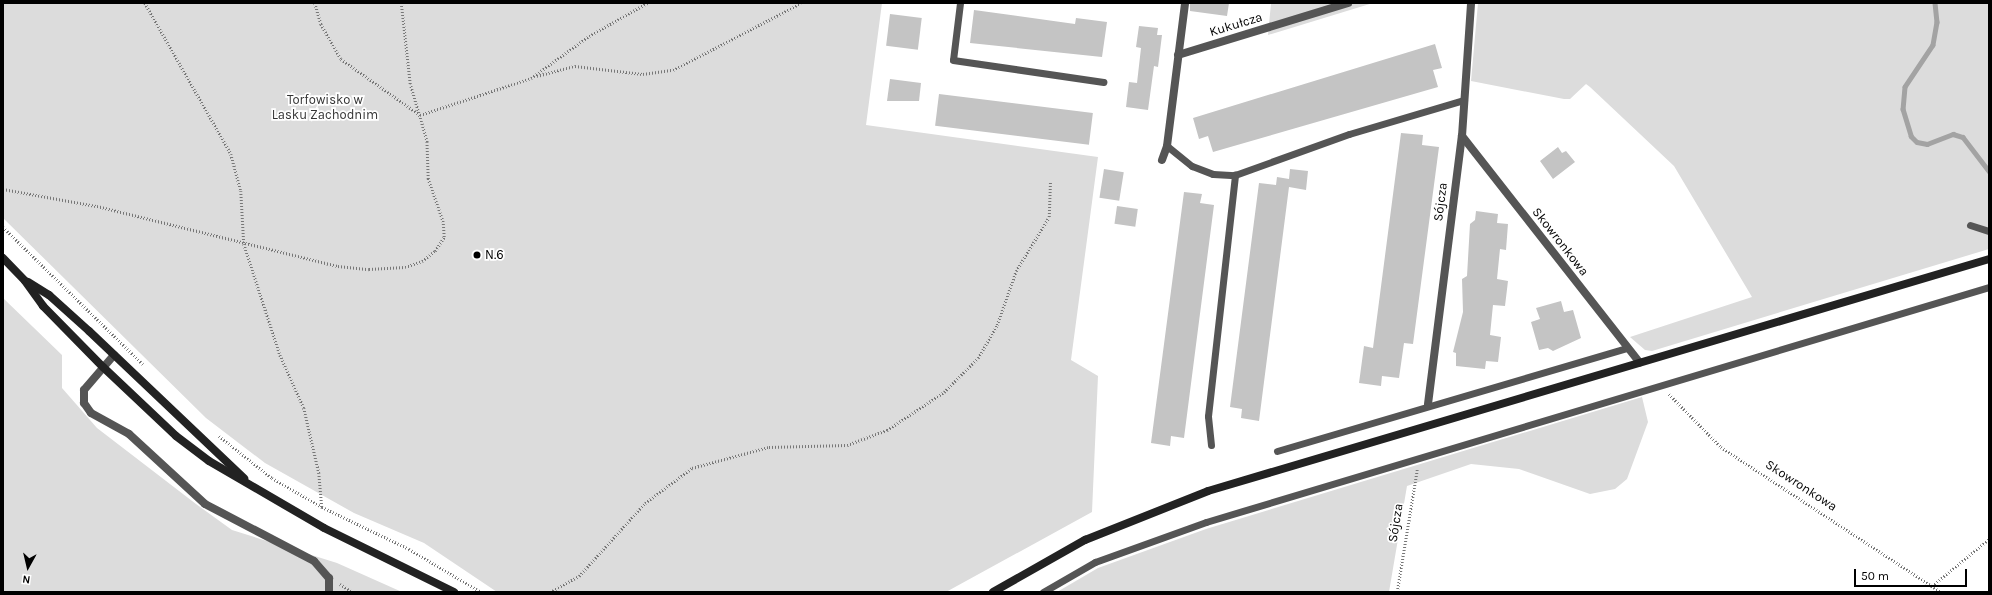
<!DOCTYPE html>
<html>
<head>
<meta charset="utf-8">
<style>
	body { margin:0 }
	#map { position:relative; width:1992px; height:595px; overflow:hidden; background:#fff; font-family:Karla,sans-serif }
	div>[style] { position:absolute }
	.green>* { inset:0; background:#dcdcdc }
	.stream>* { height:4.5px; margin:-2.25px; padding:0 2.25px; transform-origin:2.25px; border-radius:2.25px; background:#a3a3a3 }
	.building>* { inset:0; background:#c4c4c4; transform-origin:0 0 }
	.path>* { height:2.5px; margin-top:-1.25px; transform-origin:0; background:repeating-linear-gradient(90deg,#777 0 1px,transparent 0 3px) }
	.lane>* { height:7px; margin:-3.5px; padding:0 3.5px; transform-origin:3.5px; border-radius:3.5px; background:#555 }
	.street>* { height:8px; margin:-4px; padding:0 4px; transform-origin:4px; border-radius:4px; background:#555 }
	.secondary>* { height:8px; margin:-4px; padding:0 4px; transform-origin:4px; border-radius:4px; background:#222 }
	.dots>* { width:11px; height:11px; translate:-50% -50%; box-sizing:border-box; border:2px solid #fff; border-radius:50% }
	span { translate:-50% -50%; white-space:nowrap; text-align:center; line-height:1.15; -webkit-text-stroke:3.5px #fff; paint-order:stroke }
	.street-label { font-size:13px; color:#000 }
	.park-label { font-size:13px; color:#333 }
	.poi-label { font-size:13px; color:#000 }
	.left { translate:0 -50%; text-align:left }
	.frame { position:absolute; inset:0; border:4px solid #000; pointer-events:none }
	.north { position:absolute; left:8px; top:547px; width:40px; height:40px; -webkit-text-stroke:3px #fff; paint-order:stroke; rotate:188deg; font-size:11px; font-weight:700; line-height:16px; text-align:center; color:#000 }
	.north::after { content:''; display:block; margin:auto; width:14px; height:18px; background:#000; clip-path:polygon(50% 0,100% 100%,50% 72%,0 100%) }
	.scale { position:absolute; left:1854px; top:569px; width:113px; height:18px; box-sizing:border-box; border:2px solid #000; border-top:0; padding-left:5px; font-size:12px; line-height:14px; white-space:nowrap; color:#000; -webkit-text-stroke:3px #fff; paint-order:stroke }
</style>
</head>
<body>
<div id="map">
	<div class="green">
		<div style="clip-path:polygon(3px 3px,882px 3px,866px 125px,1098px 157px,1071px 360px,1098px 376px,1092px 512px,946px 592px,497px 592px,424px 543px,354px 513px,265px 463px,206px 418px,3px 218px)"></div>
		<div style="clip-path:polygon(1271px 3px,1373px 3px,1268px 35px)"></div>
		<div style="clip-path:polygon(1478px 3px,1989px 3px,1989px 249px,1652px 351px,1645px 350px,1630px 337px,1752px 297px,1674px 166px,1590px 87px,1586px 84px,1570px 99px,1564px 99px,1471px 81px)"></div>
		<div style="clip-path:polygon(3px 298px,62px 355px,62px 388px,97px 428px,196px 504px,232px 530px,337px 563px,402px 592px,3px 592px)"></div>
		<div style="clip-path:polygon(1642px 397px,1648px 422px,1627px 479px,1615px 489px,1590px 494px,1519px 469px,1471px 464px,1407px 486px,1389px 592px,1057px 592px,1098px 568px,1206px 529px)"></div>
	</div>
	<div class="stream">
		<div style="left:1935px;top:3px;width:19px;rotate:84deg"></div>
		<div style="left:1937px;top:22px;width:23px;rotate:100deg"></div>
		<div style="left:1933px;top:45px;width:50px;rotate:123.7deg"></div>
		<div style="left:1905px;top:87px;width:22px;rotate:95deg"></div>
		<div style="left:1903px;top:109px;width:28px;rotate:73deg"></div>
		<div style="left:1911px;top:136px;width:8px;rotate:45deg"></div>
		<div style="left:1917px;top:142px;width:10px;rotate:11deg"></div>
		<div style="left:1927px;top:144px;width:28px;rotate:-21deg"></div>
		<div style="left:1953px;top:134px;width:10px;rotate:17deg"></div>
		<div style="left:1963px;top:137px;width:43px;rotate:52.6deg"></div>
	</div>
	<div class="building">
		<div style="clip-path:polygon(1190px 3px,1229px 3px,1227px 16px,1190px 11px)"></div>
		<div style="clip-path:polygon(974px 10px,1075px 24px,1076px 18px,1107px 22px,1102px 57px,970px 43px)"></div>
		<div style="left:890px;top:14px;width:32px;height:32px;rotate:7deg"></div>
		<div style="clip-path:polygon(1139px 26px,1158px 28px,1157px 35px,1162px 35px,1158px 67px,1154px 66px,1148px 110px,1126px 107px,1129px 82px,1137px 83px,1141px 48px,1136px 47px)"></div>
		<div style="clip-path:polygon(1435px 44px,1442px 68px,1433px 70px,1438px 87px,1213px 152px,1208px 136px,1199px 139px,1193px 118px)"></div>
		<div style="clip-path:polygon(890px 79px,921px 83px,919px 101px,887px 101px)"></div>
		<div style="left:939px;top:94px;width:155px;height:32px;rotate:7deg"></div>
		<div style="clip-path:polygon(1401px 133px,1423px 135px,1422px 145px,1439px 147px,1413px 344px,1404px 343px,1399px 378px,1382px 376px,1381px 386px,1359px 383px,1364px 346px,1373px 348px)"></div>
		<div style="clip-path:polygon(1558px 147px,1562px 153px,1566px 151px,1575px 162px,1553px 179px,1540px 161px)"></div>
		<div style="left:1104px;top:169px;width:20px;height:29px;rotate:9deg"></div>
		<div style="clip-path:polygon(1290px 169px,1308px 171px,1306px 190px,1289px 187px,1259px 421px,1241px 418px,1242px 409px,1230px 407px,1259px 183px,1276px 185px,1277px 177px,1289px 179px)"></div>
		<div style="clip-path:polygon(1184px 192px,1202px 194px,1200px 203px,1214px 205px,1184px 438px,1171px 436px,1170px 446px,1151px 443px)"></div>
		<div style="left:1117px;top:206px;width:21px;height:18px;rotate:8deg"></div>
		<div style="clip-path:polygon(1476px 211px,1498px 214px,1497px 223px,1508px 224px,1506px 250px,1500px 249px,1497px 279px,1508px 281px,1505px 306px,1493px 305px,1490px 335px,1501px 337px,1498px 362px,1486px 361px,1485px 369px,1456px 366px,1456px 353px,1453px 352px,1463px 312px,1462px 279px,1467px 276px,1470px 224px,1475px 220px)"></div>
		<div style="clip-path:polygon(1561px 301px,1564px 312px,1573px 310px,1581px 338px,1553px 351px,1548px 348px,1539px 350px,1531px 322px,1540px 319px,1536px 308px)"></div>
	</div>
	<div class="path">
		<div style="left:145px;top:3px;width:174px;rotate:60.3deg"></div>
		<div style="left:231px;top:154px;width:38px;rotate:75deg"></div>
		<div style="left:241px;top:191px;width:53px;rotate:86.8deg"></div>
		<div style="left:244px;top:244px;width:117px;rotate:72deg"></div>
		<div style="left:280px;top:355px;width:58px;rotate:65.6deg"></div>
		<div style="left:304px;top:408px;width:67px;rotate:77deg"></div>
		<div style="left:319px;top:473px;width:34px;rotate:85deg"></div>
		<div style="left:315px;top:3px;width:22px;rotate:74deg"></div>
		<div style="left:321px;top:24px;width:40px;rotate:60.3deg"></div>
		<div style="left:341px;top:59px;width:97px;rotate:35.3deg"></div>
		<div style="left:420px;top:115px;width:117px;rotate:-18.4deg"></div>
		<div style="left:531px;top:78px;width:72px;rotate:-35.9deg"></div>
		<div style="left:589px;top:36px;width:67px;rotate:-29.6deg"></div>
		<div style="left:537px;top:76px;width:39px;rotate:-15deg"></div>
		<div style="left:575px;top:66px;width:68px;rotate:6.7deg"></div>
		<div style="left:643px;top:74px;width:30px;rotate:-8deg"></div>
		<div style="left:673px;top:70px;width:144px;rotate:-27.6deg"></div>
		<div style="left:3px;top:189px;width:96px;rotate:10.3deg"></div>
		<div style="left:97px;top:206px;width:248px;rotate:14deg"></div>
		<div style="left:338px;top:266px;width:31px;rotate:6deg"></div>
		<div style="left:369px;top:269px;width:36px;rotate:-3deg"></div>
		<div style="left:405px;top:267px;width:18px;rotate:-19deg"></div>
		<div style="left:422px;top:261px;width:16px;rotate:-38deg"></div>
		<div style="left:435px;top:251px;width:17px;rotate:-57deg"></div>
		<div style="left:444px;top:237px;width:15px;rotate:-94deg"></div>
		<div style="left:443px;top:222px;width:46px;rotate:-109.2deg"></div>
		<div style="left:428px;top:179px;width:37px;rotate:-92deg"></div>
		<div style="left:427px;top:142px;width:60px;rotate:-106.3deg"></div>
		<div style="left:410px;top:84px;width:81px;rotate:-96.3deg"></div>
		<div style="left:3px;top:227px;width:196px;rotate:44.4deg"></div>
		<div style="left:1669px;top:394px;width:74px;rotate:45.5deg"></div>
		<div style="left:1721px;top:447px;width:263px;rotate:33.4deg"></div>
		<div style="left:219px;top:436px;width:68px;rotate:38.4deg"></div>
		<div style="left:272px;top:478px;width:58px;rotate:30.1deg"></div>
		<div style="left:322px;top:507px;width:97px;rotate:25.8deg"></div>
		<div style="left:409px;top:549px;width:84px;rotate:30.8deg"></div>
		<div style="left:340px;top:584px;width:15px;rotate:32deg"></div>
		<div style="left:1932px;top:586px;width:74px;rotate:-39.5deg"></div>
		<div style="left:550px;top:592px;width:33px;rotate:-29deg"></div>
		<div style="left:579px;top:576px;width:98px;rotate:-47.9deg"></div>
		<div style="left:645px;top:503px;width:59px;rotate:-36.7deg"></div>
		<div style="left:692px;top:468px;width:80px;rotate:-15.3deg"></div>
		<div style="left:769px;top:447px;width:78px;rotate:-1.5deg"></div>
		<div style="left:847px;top:445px;width:43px;rotate:-20.6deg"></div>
		<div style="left:887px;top:430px;width:69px;rotate:-33.7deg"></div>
		<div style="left:944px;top:392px;width:48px;rotate:-45deg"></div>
		<div style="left:978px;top:358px;width:38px;rotate:-60deg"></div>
		<div style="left:997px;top:325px;width:57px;rotate:-70.6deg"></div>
		<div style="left:1016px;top:271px;width:63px;rotate:-58.6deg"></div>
		<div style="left:1049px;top:217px;width:35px;rotate:-88deg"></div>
		<div style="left:1397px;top:592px;width:124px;rotate:-80.7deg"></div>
	</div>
	<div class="lane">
		<div style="left:960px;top:3px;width:57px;rotate:97deg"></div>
		<div style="left:953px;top:60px;width:152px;rotate:8.3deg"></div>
		<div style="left:1167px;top:146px;width:32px;rotate:39deg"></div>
		<div style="left:1192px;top:166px;width:22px;rotate:21deg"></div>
		<div style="left:1213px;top:174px;width:22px;rotate:3deg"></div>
		<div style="left:1235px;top:175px;width:121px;rotate:-19.8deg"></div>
		<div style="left:1349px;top:134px;width:120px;rotate:-16.5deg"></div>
		<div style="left:1970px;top:225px;width:20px;rotate:18deg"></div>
		<div style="left:1211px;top:445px;width:29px;rotate:-96deg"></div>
		<div style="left:1208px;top:416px;width:243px;rotate:-83.6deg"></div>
		<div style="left:1277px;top:451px;width:365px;rotate:-16.4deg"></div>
		<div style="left:1043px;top:592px;width:60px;rotate:-30deg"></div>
		<div style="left:1095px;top:562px;width:118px;rotate:-19.8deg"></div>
		<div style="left:1206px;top:522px;width:818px;rotate:-16.71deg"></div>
	</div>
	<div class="street">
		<div style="left:1178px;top:55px;width:178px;rotate:-17deg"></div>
		<div style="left:1462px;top:136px;width:288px;rotate:51.9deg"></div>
		<div style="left:1162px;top:160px;width:15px;rotate:-70deg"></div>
		<div style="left:1167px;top:146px;width:144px;rotate:-82.8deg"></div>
		<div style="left:114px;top:355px;width:46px;rotate:130.6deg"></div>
		<div style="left:84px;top:390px;width:13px;rotate:90deg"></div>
		<div style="left:84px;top:403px;width:12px;rotate:55deg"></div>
		<div style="left:91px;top:413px;width:43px;rotate:28.9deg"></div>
		<div style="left:129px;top:434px;width:103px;rotate:42.6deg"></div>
		<div style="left:205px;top:504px;width:123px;rotate:27.6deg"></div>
		<div style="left:314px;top:561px;width:23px;rotate:49deg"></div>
		<div style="left:329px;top:578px;width:14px;rotate:90deg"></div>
		<div style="left:1428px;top:404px;width:270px;rotate:-82.8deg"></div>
		<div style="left:1462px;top:136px;width:133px;rotate:-86.1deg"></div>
	</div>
	<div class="secondary">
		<div style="left:3px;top:258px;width:32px;rotate:46deg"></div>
		<div style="left:25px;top:281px;width:31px;rotate:54deg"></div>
		<div style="left:43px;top:306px;width:86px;rotate:45.5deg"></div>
		<div style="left:103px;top:367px;width:100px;rotate:43.4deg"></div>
		<div style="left:176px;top:436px;width:41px;rotate:37.1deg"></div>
		<div style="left:209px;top:461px;width:133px;rotate:30.2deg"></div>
		<div style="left:324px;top:528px;width:145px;rotate:26.2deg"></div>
		<div style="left:28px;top:282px;width:25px;rotate:32deg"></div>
		<div style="left:49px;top:295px;width:54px;rotate:42deg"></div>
		<div style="left:89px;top:331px;width:214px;rotate:43.5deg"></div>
		<div style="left:993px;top:592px;width:106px;rotate:-29.5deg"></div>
		<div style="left:1085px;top:540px;width:132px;rotate:-21.7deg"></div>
		<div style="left:1208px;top:491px;width:815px;rotate:-16.54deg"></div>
	</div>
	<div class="dots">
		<div style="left:477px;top:255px;background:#000"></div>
	</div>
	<div class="street-label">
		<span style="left:1236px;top:25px;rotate:-17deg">Kukułcza</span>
		<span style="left:1441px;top:202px;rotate:-83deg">Sójcza</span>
		<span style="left:1560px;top:242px;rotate:52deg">Skowronkowa</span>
		<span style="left:1801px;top:486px;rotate:33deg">Skowronkowa</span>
		<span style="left:1396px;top:523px;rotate:-81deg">Sójcza</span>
	</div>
	<div class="park-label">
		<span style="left:325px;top:108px">Torfowisko w<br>Lasku Zachodnim</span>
	</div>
	<div class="poi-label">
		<span class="left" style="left:485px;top:255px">N.6</span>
	</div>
	<div class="frame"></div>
	<div class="north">N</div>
	<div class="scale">50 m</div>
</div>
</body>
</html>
